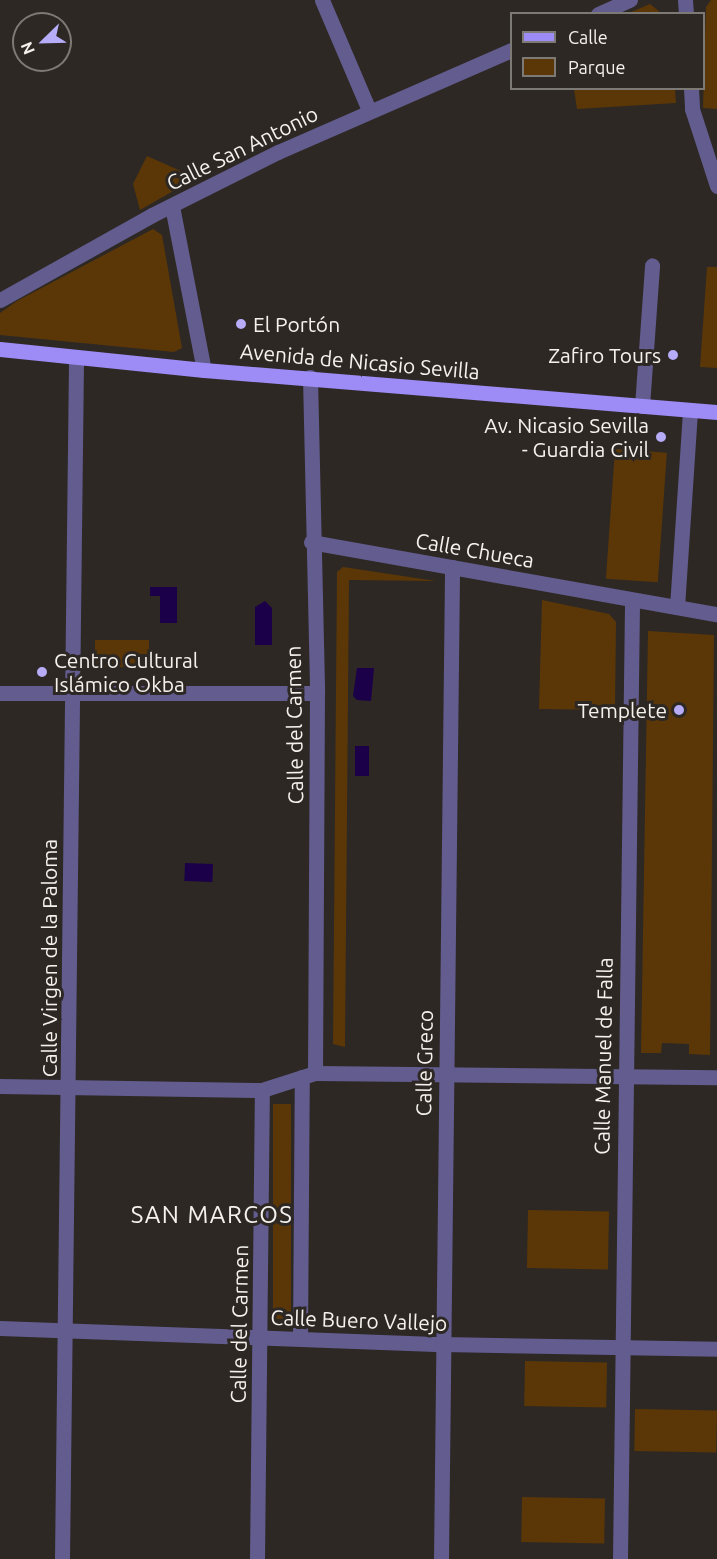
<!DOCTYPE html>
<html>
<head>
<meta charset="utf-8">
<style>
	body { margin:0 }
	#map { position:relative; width:717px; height:1559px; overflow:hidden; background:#2d2824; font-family:Ubuntu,sans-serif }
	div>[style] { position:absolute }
	.green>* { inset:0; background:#5b3707; transform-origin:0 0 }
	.water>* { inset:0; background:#1b0049; transform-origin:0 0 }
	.minor>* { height:15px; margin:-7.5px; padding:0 7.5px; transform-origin:7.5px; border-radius:7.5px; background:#635c8f }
	.major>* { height:15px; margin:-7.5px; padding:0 7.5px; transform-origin:7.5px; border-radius:7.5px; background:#9e8cf6 }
	.dots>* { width:16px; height:16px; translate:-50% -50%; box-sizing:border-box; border:3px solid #2d2824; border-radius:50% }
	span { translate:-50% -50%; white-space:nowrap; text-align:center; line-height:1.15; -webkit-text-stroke:6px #2d2824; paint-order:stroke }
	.street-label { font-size:21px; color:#f5f2ee }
	.poi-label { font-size:21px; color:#f5f2ee }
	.left { translate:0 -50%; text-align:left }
	.right { translate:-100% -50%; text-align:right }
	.quarter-label { font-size:24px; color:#f5f2ee; letter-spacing:1.5px }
	.legend { position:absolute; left:510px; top:12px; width:195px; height:78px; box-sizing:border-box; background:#2d2824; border:2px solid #7d7975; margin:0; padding:8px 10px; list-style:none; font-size:18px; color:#f5f2ee }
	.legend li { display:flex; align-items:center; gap:12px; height:30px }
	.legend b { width:30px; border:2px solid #7d7975 }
	.north { position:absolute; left:12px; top:12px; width:60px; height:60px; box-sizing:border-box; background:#2d2824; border:2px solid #7d7975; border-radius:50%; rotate:247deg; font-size:16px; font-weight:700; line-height:24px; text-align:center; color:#f5f2ee }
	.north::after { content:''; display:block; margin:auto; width:21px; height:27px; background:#b6acf8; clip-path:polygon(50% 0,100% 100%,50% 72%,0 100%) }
</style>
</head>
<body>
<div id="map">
	<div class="green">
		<div style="clip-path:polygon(711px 0,717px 0,717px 109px,703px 108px,706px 7px)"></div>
		<div style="clip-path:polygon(650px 4px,661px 13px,629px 13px)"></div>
		<div style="clip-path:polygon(574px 89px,675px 89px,676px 103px,577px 109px)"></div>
		<div style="clip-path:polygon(147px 156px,183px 172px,175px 190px,140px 210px,133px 184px)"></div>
		<div style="clip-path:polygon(153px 229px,162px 235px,182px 348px,174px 352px,0 335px,0 313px,17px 301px)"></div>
		<div style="clip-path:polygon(707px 267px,717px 267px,717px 368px,700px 367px)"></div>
		<div style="left:615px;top:449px;width:52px;height:130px;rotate:4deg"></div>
		<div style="clip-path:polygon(343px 567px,436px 581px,349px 580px,345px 1047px,333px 1044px,337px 572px)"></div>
		<div style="clip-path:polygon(542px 600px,609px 614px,616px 622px,615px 710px,539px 709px)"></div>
		<div style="clip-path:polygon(648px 631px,714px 635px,710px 1055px,689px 1054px,689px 1044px,662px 1043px,661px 1053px,641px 1053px)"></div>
		<div style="left:95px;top:640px;width:54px;height:27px"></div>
		<div style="left:273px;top:1104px;width:18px;height:215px"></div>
		<div style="left:528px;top:1210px;width:81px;height:58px;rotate:1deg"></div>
		<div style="left:525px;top:1361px;width:82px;height:45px;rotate:1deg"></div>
		<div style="left:635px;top:1409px;width:82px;height:42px;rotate:1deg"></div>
		<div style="left:522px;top:1497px;width:83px;height:45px;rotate:1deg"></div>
	</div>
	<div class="water">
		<div style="clip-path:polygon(150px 587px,177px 587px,177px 623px,160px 623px,160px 596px,150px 596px)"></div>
		<div style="clip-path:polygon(265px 601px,272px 608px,272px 645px,255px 645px,255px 607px)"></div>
		<div style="clip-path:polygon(357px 668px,374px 668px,371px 701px,357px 700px,353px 696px)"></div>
		<div style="left:355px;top:746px;width:14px;height:30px"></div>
		<div style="left:185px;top:863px;width:28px;height:18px;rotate:2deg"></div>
	</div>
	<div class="minor">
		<div style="left:322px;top:0;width:120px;rotate:66.9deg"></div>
		<div style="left:685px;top:0;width:14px;rotate:86deg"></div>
		<div style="left:598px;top:14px;width:35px;rotate:-24deg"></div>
		<div style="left:691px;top:88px;width:21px;rotate:87deg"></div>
		<div style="left:692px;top:109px;width:81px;rotate:72deg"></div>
		<div style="left:172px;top:206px;width:167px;rotate:79deg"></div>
		<div style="left:0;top:300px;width:174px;rotate:-29.2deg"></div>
		<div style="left:152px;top:215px;width:141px;rotate:-26.6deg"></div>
		<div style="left:278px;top:152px;width:255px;rotate:-23.6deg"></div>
		<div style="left:310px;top:377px;width:316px;rotate:88.7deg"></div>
		<div style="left:317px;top:693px;width:380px;rotate:90.3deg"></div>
		<div style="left:642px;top:406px;width:141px;rotate:-85.9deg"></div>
		<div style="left:311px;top:542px;width:412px;rotate:10.1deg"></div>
		<div style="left:677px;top:607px;width:197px;rotate:-86.2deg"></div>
		<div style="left:0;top:693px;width:317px"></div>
		<div style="left:0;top:1086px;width:262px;rotate:0.9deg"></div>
		<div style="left:262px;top:1090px;width:56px;rotate:-17.8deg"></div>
		<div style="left:315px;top:1073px;width:402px;rotate:0.6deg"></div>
		<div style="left:0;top:1328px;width:442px;rotate:2.1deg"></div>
		<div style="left:442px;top:1344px;width:275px;rotate:1deg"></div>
		<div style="left:300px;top:1338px;width:261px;rotate:-89.6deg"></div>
		<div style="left:62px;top:1559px;width:1201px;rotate:-89.33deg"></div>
		<div style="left:257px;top:1559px;width:469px;rotate:-89.4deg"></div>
		<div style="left:441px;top:1559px;width:992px;rotate:-89.36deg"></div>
		<div style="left:620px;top:1559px;width:959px;rotate:-89.28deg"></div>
	</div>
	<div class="major">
		<div style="left:0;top:349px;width:205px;rotate:5.9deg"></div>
		<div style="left:204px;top:370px;width:515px;rotate:4.68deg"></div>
	</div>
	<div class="dots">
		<div style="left:241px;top:324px;background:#b6acf8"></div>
		<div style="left:673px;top:355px;background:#b6acf8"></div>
		<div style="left:661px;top:437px;background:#b6acf8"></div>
		<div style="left:42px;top:672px;background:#b6acf8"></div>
		<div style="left:679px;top:710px;background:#b6acf8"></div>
	</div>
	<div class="street-label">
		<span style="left:242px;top:148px;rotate:-26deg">Calle San Antonio</span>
		<span style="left:360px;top:361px;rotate:5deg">Avenida de Nicasio Sevilla</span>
		<span style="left:475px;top:550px;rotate:10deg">Calle Chueca</span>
		<span style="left:294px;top:725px;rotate:-91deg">Calle del Carmen</span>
		<span style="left:49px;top:958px;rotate:-90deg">Calle Virgen de la Paloma</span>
		<span style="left:603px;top:1056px;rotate:-89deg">Calle Manuel de Falla</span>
		<span style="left:424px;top:1063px;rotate:-89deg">Calle Greco</span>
		<span style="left:359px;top:1320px;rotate:2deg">Calle Buero Vallejo</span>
		<span style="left:239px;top:1324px;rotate:-89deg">Calle del Carmen</span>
	</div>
	<div class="poi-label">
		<span class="left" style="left:253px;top:324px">El Portón</span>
		<span class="right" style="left:661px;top:355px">Zafiro Tours</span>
		<span class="right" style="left:649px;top:437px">Av. Nicasio Sevilla<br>- Guardia Civil</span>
		<span class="left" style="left:54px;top:672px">Centro Cultural<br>Islámico Okba</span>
		<span class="right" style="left:667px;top:710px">Templete</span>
	</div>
	<div class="quarter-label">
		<span style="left:212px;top:1215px">SAN MARCOS</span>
	</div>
	<ul class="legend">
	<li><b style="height:8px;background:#9e8cf6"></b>Calle</li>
	<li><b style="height:16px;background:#5b3707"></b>Parque</li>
	</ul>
	<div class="north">N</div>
</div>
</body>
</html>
